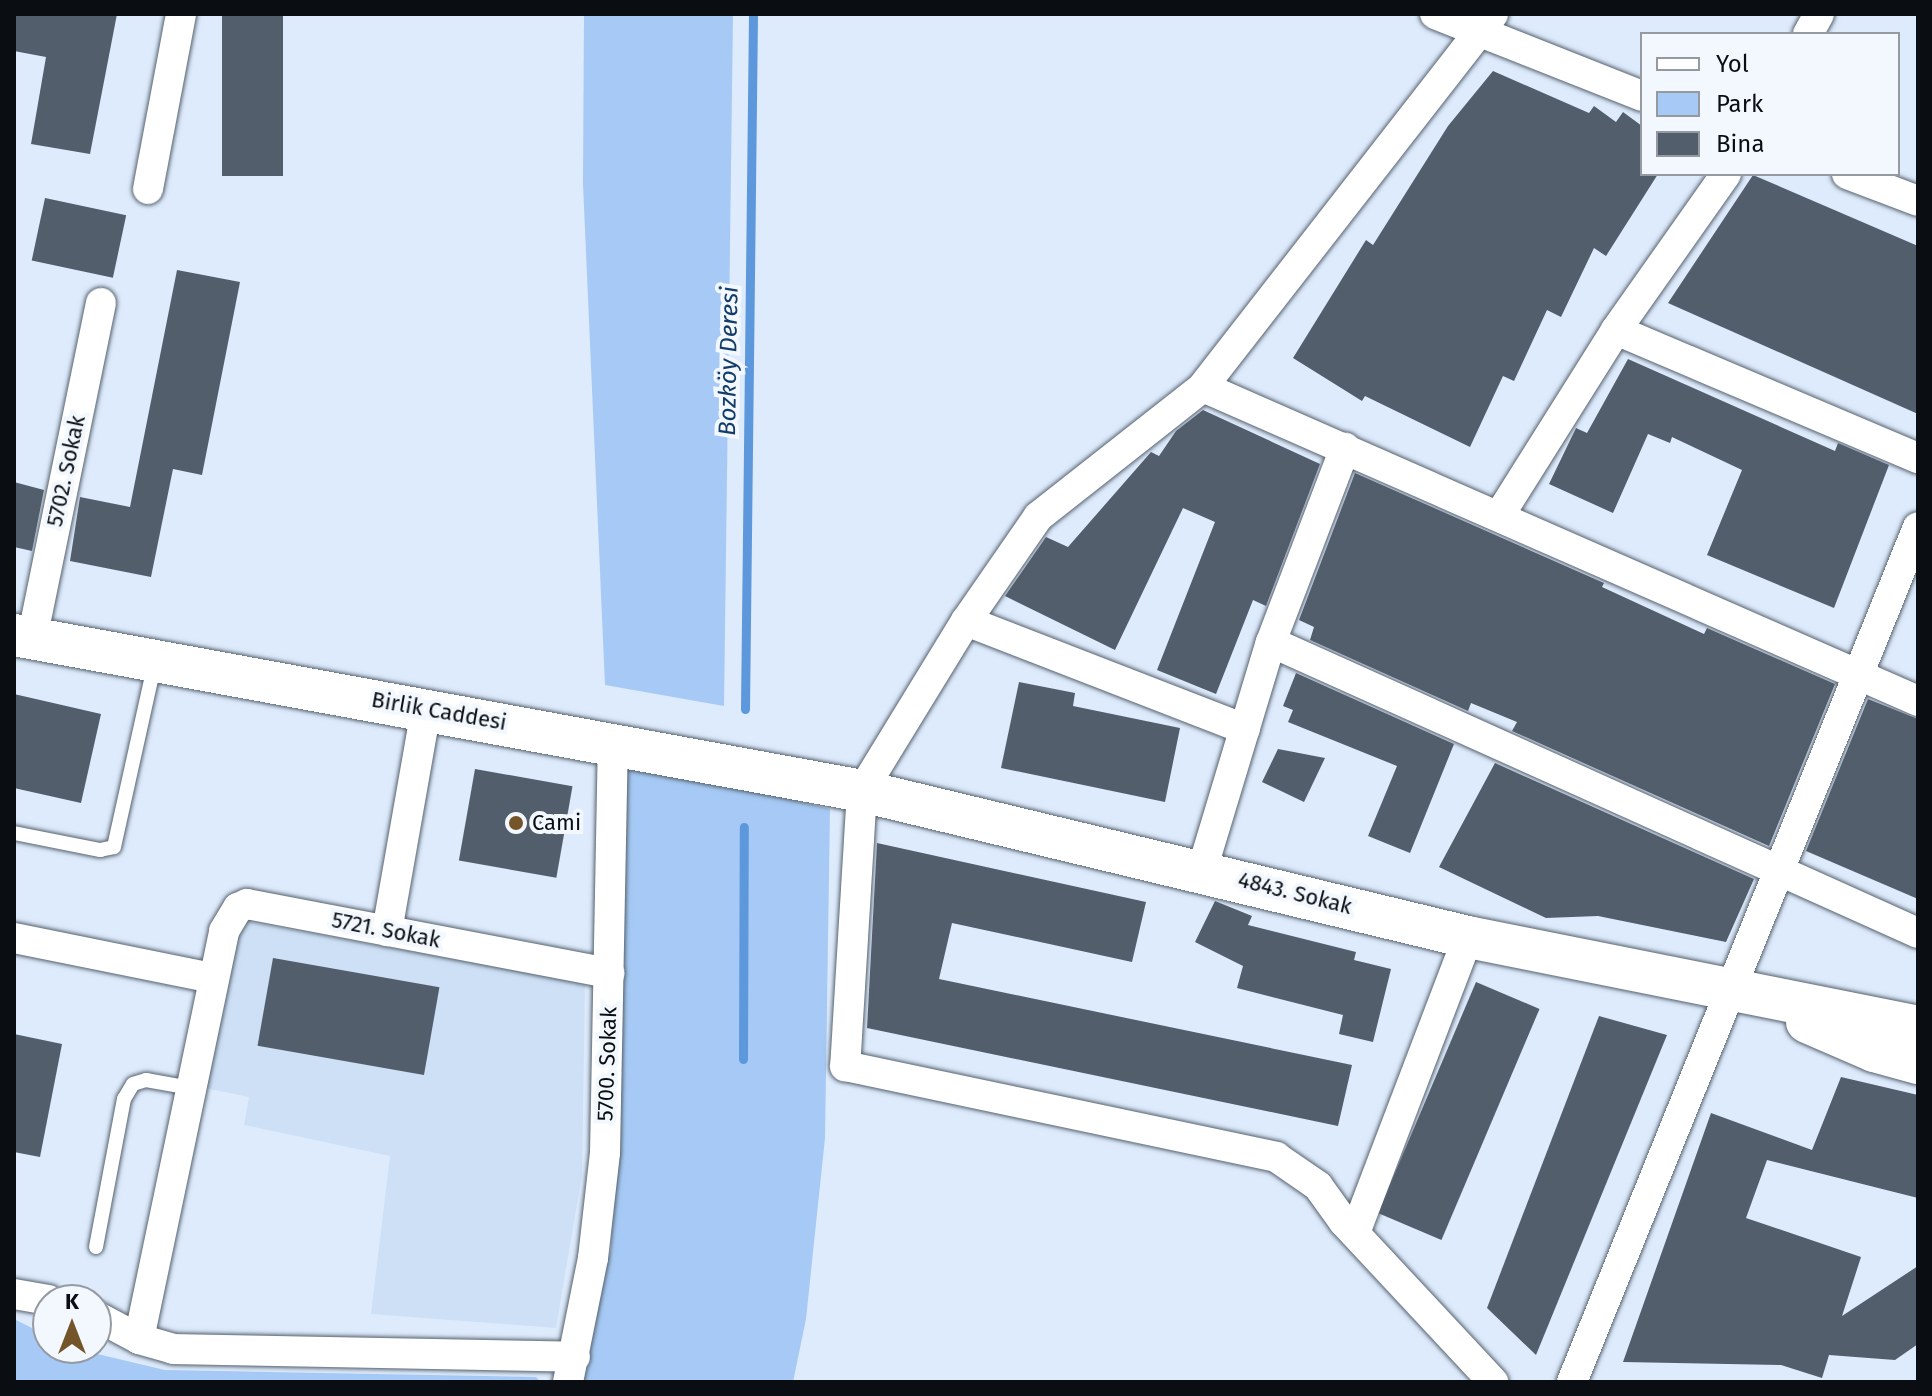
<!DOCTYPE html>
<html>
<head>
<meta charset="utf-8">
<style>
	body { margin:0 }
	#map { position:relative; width:1932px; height:1396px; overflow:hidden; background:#deebfc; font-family:"Fira Sans",sans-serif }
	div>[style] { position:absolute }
	.built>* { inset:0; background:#cee0f6 }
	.green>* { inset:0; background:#a6caf5 }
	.stream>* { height:9px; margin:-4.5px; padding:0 4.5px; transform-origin:4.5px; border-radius:4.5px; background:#5d98dc }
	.building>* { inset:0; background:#535e6c; transform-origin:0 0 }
	.roads { filter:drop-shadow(0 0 2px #55616e) drop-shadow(0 0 2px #55616e) }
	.lane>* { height:14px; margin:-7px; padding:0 7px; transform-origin:7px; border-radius:7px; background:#fff }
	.street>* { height:30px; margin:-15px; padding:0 15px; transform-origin:15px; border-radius:15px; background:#fff }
	.secondary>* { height:42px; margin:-21px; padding:0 21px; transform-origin:21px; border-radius:21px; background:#fff }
	.dots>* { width:22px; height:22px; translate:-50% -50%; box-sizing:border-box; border:4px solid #f2f8fe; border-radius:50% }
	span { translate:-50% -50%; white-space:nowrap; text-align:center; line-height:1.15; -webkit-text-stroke:8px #f2f8fe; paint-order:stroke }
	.street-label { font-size:22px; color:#0a0e13 }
	.poi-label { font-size:22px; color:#0a0e13 }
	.left { translate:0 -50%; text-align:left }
	.water-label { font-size:24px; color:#133c68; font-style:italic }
	.frame { position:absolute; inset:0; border:16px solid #0a0e13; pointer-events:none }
	.legend { position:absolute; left:1640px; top:32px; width:260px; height:144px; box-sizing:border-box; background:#f2f8fe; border:2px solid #959aa0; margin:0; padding:10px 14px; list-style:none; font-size:24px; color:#0a0e13 }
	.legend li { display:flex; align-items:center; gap:16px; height:40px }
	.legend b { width:40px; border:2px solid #959aa0 }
	.north { position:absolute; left:32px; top:1284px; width:80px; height:80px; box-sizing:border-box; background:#f2f8fe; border:2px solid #959aa0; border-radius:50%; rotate:0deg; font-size:22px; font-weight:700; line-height:32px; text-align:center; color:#0a0e13 }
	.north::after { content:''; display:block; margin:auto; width:28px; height:36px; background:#74552a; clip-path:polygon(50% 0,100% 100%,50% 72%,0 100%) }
</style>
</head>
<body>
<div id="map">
	<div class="built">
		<div style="clip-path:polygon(232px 919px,585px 983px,582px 1175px,556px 1328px,371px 1314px,390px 1156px,244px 1125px,249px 1097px,195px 1086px)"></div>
	</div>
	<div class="green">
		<div style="clip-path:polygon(584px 14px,733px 14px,724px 706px,605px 685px,583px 184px)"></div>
		<div style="clip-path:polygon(624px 758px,830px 809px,825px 1138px,806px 1319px,793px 1382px,575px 1382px,611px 1249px)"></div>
		<div style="clip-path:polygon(14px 1319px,48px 1336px,48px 1348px,72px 1348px,165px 1370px,536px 1377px,541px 1382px,14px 1382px)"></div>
	</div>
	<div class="stream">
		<div style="left:745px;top:709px;width:695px;rotate:-89.34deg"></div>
		<div style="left:743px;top:1059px;width:232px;rotate:-89.8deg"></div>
	</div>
	<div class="building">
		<div style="clip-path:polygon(14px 14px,117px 14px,90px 154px,31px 144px,46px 57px,14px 51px)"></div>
		<div style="left:222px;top:14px;width:61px;height:162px"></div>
		<div style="clip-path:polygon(1493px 71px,1589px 113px,1594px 106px,1616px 122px,1623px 112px,1642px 126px,1642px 174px,1658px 174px,1606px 256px,1594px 248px,1561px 317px,1547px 310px,1514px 381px,1503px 376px,1470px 447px,1365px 396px,1362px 401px,1293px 358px,1366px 240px,1373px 245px,1448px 126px)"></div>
		<div style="clip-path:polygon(1753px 175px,1918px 246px,1918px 414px,1668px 303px)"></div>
		<div style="left:45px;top:198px;width:83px;height:64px;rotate:12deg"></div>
		<div style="clip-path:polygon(177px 270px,240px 282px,202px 475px,173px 469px,151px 577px,70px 561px,80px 497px,130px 507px)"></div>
		<div style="clip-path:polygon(1628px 359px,1835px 451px,1838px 443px,1889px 465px,1834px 608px,1707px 555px,1742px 470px,1672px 437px,1670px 443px,1648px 434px,1613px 513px,1549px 484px,1576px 428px,1587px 433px)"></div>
		<div style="clip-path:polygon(1203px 410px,1320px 464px,1266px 606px,1253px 600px,1216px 694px,1157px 670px,1215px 522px,1183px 508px,1115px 650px,1005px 596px,1046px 537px,1068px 547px,1151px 452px,1159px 456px,1176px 431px)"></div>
		<div style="clip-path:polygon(1355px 473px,1604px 583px,1602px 587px,1704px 634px,1707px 628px,1835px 684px,1769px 846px,1512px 731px,1517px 722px,1471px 703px,1468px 711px,1310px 640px,1314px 627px,1299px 620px)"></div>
		<div style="clip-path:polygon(14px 482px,44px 490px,32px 551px,14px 547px)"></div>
		<div style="clip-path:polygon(1296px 673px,1454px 744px,1410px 853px,1368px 836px,1397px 766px,1288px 722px,1293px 710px,1283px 706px)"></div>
		<div style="clip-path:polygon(1019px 682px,1075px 693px,1073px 706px,1180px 728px,1165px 802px,1001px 768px)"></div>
		<div style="clip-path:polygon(14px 694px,101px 714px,81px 803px,14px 788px)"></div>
		<div style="clip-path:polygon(1868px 699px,1918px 719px,1918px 899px,1806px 851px)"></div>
		<div style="clip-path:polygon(1278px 749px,1325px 758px,1304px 802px,1262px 782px)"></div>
		<div style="clip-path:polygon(1495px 763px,1754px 879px,1726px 942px,1598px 916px,1546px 918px,1439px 867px)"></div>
		<div style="left:475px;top:769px;width:99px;height:93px;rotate:10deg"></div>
		<div style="clip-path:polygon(877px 843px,1146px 902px,1132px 962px,952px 923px,939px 979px,1352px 1065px,1338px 1126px,867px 1028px)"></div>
		<div style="clip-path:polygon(1215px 901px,1252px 916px,1248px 925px,1356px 952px,1354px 960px,1391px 969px,1373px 1042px,1339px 1034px,1343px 1015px,1237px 988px,1243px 966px,1195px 942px)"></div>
		<div style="left:273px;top:958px;width:169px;height:89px;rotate:10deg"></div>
		<div style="left:1476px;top:982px;width:69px;height:251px;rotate:23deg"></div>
		<div style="clip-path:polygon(1599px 1016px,1667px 1035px,1536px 1355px,1487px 1308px)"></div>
		<div style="clip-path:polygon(14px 1034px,62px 1044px,40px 1157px,14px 1152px)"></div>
		<div style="clip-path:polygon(1841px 1077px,1918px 1095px,1918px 1198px,1767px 1160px,1746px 1218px,1861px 1257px,1842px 1316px,1918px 1266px,1918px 1344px,1895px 1360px,1829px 1355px,1822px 1378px,1781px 1365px,1623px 1362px,1711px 1113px,1812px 1150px)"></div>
	</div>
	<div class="roads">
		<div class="lane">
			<div style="left:14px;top:833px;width:88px;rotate:11.2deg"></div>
			<div style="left:100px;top:850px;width:14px;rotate:-12deg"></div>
			<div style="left:114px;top:847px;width:185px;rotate:-77.5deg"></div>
			<div style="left:96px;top:1247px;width:151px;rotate:-79.3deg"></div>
			<div style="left:124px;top:1099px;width:17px;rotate:-59deg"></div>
			<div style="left:133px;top:1084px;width:14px;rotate:-17deg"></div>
			<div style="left:146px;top:1080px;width:46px;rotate:10.1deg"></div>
		</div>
		<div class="street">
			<div style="left:1435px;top:14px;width:223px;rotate:21.6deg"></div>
			<div style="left:1493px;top:14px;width:472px;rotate:127.9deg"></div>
			<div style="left:1203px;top:387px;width:210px;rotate:141.8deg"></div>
			<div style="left:1038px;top:517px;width:126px;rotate:124.7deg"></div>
			<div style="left:966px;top:621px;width:199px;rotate:121.5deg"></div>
			<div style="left:862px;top:791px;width:276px;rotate:93.5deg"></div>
			<div style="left:845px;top:1066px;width:441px;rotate:11.9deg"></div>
			<div style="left:1276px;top:1157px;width:51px;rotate:34.6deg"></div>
			<div style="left:1318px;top:1186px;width:44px;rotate:54.2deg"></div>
			<div style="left:1344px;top:1222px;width:219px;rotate:47deg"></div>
			<div style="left:1808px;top:34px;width:23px;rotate:-61deg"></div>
			<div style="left:1847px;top:174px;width:76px;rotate:20.8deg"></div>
			<div style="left:148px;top:189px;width:178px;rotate:-79.3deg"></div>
			<div style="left:1616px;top:330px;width:328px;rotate:23deg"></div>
			<div style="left:1203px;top:387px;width:781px;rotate:23.71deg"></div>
			<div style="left:1499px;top:516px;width:220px;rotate:-57.8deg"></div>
			<div style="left:1616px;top:330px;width:191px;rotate:-54.8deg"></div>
			<div style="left:966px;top:621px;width:299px;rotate:21.2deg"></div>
			<div style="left:32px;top:639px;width:343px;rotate:-78.4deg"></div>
			<div style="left:1271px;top:642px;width:709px;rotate:24.22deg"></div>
			<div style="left:1202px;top:870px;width:238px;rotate:-73.2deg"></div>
			<div style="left:1271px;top:642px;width:208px;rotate:-69.1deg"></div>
			<div style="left:387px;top:931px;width:225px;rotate:-80deg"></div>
			<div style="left:14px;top:938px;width:203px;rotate:11.4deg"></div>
			<div style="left:1355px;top:1233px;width:317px;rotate:-69.1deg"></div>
			<div style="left:14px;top:1294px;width:35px;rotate:10deg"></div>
			<div style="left:96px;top:1316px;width:49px;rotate:28.1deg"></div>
			<div style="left:139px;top:1339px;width:35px;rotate:16deg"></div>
			<div style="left:173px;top:1349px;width:402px;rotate:1.1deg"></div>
			<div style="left:139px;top:1339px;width:417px;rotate:-78.2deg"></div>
			<div style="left:224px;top:931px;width:27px;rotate:-59deg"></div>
			<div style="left:238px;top:908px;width:10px;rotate:-24deg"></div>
			<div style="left:247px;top:904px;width:369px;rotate:10.8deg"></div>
			<div style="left:568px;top:1382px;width:126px;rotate:-78.6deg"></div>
			<div style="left:593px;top:1258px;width:106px;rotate:-83.5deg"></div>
			<div style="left:605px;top:1153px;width:411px;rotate:-88.9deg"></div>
			<div style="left:1572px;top:1382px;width:922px;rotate:-67.97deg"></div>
		</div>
		<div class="secondary">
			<div style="left:14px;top:635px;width:862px;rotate:10.42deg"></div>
			<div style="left:862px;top:791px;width:623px;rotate:13.55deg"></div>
			<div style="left:1468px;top:937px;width:459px;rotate:11.3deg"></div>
			<div style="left:1807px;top:1022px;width:73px;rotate:23.4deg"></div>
			<div style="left:1874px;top:1051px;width:46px;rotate:15.3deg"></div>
		</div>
	</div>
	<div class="dots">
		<div style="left:516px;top:823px;background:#74552a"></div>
	</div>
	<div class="street-label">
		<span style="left:66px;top:471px;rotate:-78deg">5702. Sokak</span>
		<span style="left:439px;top:711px;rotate:10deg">Birlik Caddesi</span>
		<span style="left:1295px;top:893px;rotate:14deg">4843. Sokak</span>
		<span style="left:386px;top:930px;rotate:11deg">5721. Sokak</span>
		<span style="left:607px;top:1064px;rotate:-88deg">5700. Sokak</span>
	</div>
	<div class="poi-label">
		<span class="left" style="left:532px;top:823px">Cami</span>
	</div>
	<div class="water-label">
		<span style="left:729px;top:361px;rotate:-89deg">Bozköy Deresi</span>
	</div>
	<div class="frame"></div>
	<ul class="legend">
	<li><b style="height:10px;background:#fff"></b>Yol</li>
	<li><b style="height:22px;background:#a6caf5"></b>Park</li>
	<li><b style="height:22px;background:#535e6c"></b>Bina</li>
	</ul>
	<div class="north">K</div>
</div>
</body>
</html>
